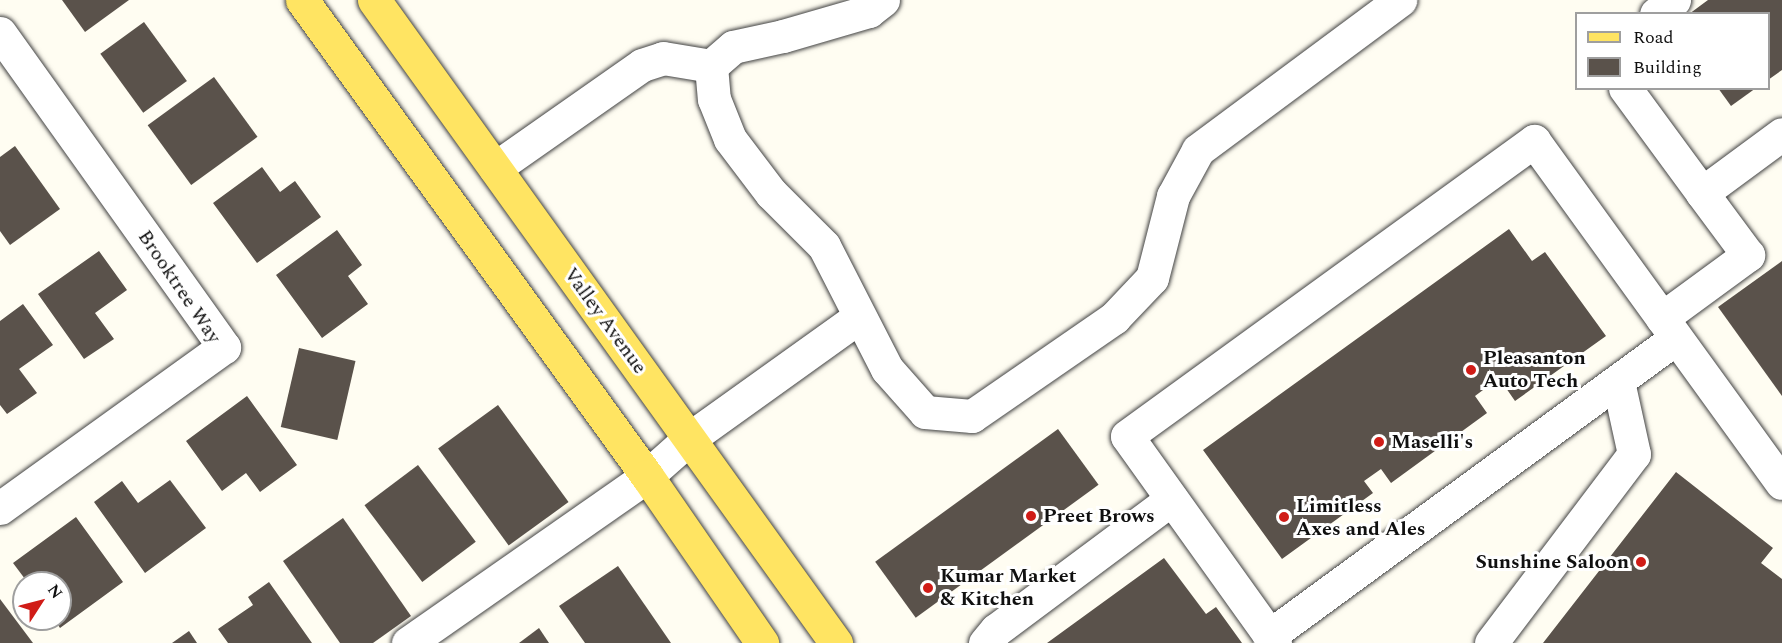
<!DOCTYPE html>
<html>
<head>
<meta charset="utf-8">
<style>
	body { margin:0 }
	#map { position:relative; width:1782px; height:643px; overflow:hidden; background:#fffdf2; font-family:Spectral,serif }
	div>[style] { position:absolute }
	.building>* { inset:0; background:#5a524b; transform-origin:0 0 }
	.roads { filter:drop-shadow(0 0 2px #434343) drop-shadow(0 0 2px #434343) }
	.minor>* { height:33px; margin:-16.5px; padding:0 16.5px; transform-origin:16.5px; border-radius:16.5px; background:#fff }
	.major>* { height:33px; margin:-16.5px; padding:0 16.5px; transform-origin:16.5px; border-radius:16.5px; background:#ffe462 }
	.dots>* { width:16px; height:16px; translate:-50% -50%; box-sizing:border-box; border:3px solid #fff; border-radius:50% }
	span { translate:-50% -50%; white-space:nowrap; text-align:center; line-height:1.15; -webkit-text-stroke:6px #fff; paint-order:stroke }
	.street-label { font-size:20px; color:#101010 }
	.poi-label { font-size:20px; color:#101010; font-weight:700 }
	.left { translate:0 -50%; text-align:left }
	.right { translate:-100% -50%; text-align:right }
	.legend { position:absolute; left:1575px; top:12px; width:195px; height:78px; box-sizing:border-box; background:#fff; border:2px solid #9f9f9f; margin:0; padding:8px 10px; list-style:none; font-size:18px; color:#101010 }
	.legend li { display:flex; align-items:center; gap:12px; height:30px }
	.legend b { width:30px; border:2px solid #9f9f9f }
	.north { position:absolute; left:12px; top:571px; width:60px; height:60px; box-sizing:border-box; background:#fff; border:2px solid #9f9f9f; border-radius:50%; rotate:54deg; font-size:16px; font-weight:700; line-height:24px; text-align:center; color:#101010 }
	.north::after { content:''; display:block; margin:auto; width:21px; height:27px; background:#d01c17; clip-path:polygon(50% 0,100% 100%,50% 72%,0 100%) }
</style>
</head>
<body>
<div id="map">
	<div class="building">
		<div style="clip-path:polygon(62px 0,129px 0,85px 32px)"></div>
		<div style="clip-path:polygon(1708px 0,1782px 0,1782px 70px,1768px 80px,1768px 14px,1689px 14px)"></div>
		<div style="left:144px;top:22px;width:73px;height:54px;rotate:54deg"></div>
		<div style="left:214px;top:77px;width:74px;height:82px;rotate:54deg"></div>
		<div style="clip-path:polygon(1718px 88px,1756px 88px,1731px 106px)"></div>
		<div style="clip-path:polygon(15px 146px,60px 209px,10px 245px,0 231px,0 157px)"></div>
		<div style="clip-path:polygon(262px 167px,280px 192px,295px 181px,321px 217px,257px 263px,213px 203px)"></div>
		<div style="clip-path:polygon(1509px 229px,1532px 261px,1545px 252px,1606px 336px,1515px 401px,1499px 378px,1475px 396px,1487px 413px,1391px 483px,1381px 469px,1364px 481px,1373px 493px,1282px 559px,1203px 450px)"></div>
		<div style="clip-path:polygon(337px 230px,362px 265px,348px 276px,368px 304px,322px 338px,276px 275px)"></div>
		<div style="clip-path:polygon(99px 251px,127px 290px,95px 313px,114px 339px,84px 359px,38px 294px)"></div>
		<div style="clip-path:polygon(1782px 261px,1782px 396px,1718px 307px)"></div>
		<div style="clip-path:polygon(23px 304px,53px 345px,19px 369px,37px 393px,7px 414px,0 405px,0 321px)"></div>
		<div style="left:299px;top:348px;width:58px;height:81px;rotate:13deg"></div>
		<div style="clip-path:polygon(247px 396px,297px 465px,260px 492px,246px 473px,222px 491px,186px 441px)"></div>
		<div style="left:498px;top:405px;width:120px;height:74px;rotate:54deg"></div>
		<div style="left:1058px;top:429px;width:69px;height:226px;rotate:54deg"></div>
		<div style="left:418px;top:465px;width:96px;height:67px;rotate:53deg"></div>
		<div style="clip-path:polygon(1676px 472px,1773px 548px,1761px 563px,1782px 579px,1782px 643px,1543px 643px)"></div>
		<div style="clip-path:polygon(170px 480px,206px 528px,145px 573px,94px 502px,122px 481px,138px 503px)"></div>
		<div style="clip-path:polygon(76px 517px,123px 582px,60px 628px,54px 619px,60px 619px,60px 583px,28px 583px,13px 563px)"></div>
		<div style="clip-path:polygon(343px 518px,411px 616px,373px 643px,340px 643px,283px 561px)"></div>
		<div style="clip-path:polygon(1164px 558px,1206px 614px,1216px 607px,1242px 643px,1047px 643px)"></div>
		<div style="clip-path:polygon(618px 566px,671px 643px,585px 643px,559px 606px)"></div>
		<div style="clip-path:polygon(269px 582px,312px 643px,228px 643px,218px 629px,253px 605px,248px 597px)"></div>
		<div style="clip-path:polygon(0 599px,33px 643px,0 643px)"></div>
		<div style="clip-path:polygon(539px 628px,549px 643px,519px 643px)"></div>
		<div style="clip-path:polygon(189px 631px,197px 643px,172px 643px)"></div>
	</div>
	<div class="roads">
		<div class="minor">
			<div style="left:883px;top:0;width:18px;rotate:142deg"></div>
			<div style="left:869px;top:11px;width:90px;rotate:163.8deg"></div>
			<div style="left:783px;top:36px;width:51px;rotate:167.6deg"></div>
			<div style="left:733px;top:47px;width:29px;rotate:139deg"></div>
			<div style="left:711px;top:66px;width:33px;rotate:85deg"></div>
			<div style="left:714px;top:99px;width:43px;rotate:68.2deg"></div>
			<div style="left:730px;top:139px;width:68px;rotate:52.8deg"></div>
			<div style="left:771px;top:193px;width:75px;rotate:45deg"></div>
			<div style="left:824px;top:246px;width:138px;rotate:62.9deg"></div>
			<div style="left:887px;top:369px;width:57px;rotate:48.5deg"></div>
			<div style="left:925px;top:412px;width:47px;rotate:4.9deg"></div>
			<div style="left:972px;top:416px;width:173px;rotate:-34.6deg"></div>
			<div style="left:1114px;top:318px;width:55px;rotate:-46.5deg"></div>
			<div style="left:1152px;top:278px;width:85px;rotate:-75.6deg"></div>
			<div style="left:1173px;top:196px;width:52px;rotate:-61.5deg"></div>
			<div style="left:1198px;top:150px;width:252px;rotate:-36.6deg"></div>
			<div style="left:1656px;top:14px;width:23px;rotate:-38deg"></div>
			<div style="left:0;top:33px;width:386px;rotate:54.5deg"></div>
			<div style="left:224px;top:347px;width:276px;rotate:144.3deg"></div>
			<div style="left:1625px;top:88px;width:130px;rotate:53.7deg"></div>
			<div style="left:495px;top:168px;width:179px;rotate:-35deg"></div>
			<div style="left:642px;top:65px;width:22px;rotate:-18deg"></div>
			<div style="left:663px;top:58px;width:49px;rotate:9.5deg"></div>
			<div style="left:1662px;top:318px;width:107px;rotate:-36.2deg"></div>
			<div style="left:1748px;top:255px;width:77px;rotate:-126.6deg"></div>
			<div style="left:1702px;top:193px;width:99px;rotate:-36.4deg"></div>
			<div style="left:1269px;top:636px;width:504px;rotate:-36.21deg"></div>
			<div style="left:408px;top:643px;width:292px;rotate:-34.9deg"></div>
			<div style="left:647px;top:476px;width:57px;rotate:-41.5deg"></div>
			<div style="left:690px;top:438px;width:208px;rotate:-35.6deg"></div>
			<div style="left:985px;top:643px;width:17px;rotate:-50deg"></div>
			<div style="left:996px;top:630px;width:219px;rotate:-36.7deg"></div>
			<div style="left:1275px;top:643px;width:254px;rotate:-125.6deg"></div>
			<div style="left:1127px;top:436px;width:503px;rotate:-35.94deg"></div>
			<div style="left:1534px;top:141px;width:422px;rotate:54.1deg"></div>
			<div style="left:1491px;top:643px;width:237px;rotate:-52.9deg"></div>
			<div style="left:1634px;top:454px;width:75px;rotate:-102.4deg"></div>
		</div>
		<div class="major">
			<div style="left:302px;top:0;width:588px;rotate:54.07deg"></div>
			<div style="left:647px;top:476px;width:203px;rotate:55.4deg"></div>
			<div style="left:374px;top:0;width:792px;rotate:54.3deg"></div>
		</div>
	</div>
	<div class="dots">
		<div style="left:1471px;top:370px;background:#d01c17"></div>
		<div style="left:1379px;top:442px;background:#d01c17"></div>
		<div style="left:1031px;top:516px;background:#d01c17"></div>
		<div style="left:1284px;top:517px;background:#d01c17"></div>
		<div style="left:1641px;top:562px;background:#d01c17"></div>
		<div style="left:928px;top:588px;background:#d01c17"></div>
	</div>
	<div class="street-label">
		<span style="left:179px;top:287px;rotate:56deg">Brooktree Way</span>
		<span style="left:605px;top:321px;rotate:54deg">Valley Avenue</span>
	</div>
	<div class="poi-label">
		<span class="left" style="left:1483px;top:370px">Pleasanton<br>Auto Tech</span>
		<span class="left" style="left:1391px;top:442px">Maselli's</span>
		<span class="left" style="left:1296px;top:518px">Limitless<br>Axes and Ales</span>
		<span class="left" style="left:1043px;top:516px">Preet Brows</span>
		<span class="right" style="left:1629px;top:562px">Sunshine Saloon</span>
		<span class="left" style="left:940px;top:588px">Kumar Market<br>&amp; Kitchen</span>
	</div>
	<ul class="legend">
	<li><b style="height:8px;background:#ffe462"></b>Road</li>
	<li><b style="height:16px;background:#5a524b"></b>Building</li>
	</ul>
	<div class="north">N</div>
</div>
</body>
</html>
